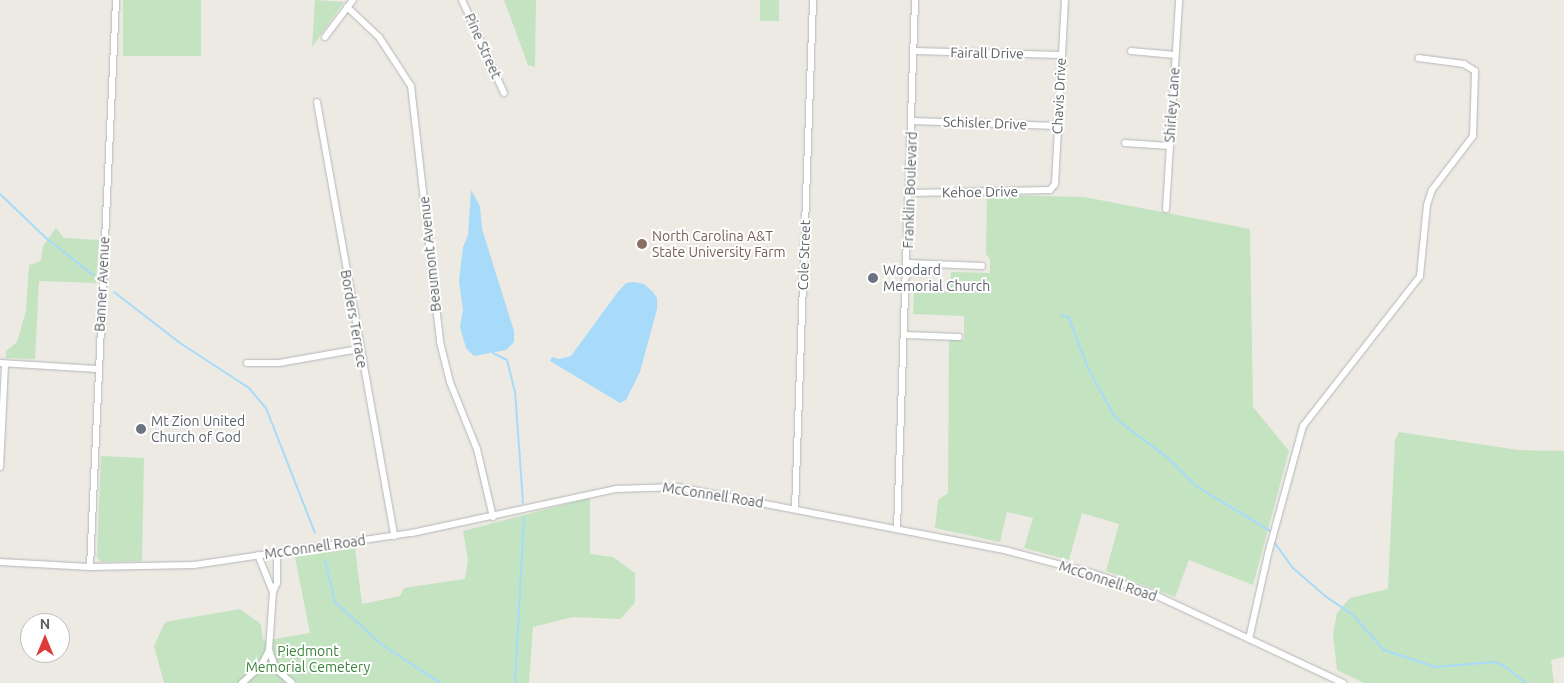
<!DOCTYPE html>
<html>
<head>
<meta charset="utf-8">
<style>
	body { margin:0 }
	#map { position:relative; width:1564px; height:683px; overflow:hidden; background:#edeae3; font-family:Ubuntu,sans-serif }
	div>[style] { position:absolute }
	.green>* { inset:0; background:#c3e3c1; transform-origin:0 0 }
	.water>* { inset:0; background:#a7dbf9 }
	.stream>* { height:2px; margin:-1px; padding:0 1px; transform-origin:1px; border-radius:1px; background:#a7dbf9 }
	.roads { filter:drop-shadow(0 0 1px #b3b6b9) drop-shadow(0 0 1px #b3b6b9) }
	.minor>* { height:6px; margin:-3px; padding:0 3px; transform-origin:3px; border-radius:3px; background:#fff }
	.dots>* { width:14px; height:14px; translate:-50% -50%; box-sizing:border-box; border:2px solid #fff; border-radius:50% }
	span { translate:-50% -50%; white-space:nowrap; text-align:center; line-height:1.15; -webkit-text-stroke:4px #fff; paint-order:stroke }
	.street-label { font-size:14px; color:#5b5f62 }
	.education-label { font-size:14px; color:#785e54 }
	.left { translate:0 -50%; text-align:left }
	.worship-label { font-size:14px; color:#5b616d }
	.park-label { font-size:14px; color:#3c823b }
	.north { position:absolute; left:20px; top:613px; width:50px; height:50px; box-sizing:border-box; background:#fff; border:1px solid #bdbfc0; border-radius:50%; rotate:0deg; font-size:14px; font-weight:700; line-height:20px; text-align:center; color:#5b5f62 }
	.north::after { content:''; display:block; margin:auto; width:18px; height:22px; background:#dd3a39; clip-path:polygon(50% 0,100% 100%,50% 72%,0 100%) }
</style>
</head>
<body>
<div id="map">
	<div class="green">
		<div style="left:123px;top:0;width:78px;height:56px"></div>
		<div style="clip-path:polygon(315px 0,344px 2px,312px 47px)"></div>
		<div style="clip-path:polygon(504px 0,536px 0,535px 67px,528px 65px)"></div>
		<div style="left:760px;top:0;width:19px;height:21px"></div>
		<div style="clip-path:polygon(987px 195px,1084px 197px,1250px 229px,1253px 407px,1289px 451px,1253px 585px,1189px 560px,1175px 597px,1106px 571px,1119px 524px,1082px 513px,1069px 560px,1024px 548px,1033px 518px,1007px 512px,1000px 542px,935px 528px,938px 500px,948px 493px,949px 340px,964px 340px,964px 316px,913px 314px,914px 291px,950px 292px,951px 272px,990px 273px,990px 259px,986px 254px)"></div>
		<div style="clip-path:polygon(56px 228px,64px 238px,99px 240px,96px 283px,39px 281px,35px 359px,6px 358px,6px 351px,17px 342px,26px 311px,29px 265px,41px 261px,43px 246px)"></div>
		<div style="clip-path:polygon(1399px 432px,1518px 450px,1564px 451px,1564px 657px,1551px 660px,1554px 683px,1364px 683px,1337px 670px,1333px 634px,1337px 613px,1350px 598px,1388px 589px,1395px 440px)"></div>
		<div style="clip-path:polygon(101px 456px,144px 458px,142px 561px,101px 562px,97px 557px)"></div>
		<div style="clip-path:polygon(590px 498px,590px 554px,613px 557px,635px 573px,635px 603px,620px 619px,572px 617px,533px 627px,529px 683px,164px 683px,154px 646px,165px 622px,240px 609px,261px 624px,263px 641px,310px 633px,295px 557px,355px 548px,362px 604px,400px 596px,404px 588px,465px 579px,468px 560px,463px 531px)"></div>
	</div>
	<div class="water">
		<div style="clip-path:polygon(471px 190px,480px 206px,482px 229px,514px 331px,514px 342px,506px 350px,474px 356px,466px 348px,460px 327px,463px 310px,459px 281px,463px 247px,468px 235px)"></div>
		<div style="clip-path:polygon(634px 282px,644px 284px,653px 292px,657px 298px,657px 309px,640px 372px,626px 400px,620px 403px,550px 361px,552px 357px,559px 359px,571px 356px,617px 293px,626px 283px)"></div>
	</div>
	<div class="stream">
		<div style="left:0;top:194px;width:64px;rotate:43.7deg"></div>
		<div style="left:46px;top:238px;width:60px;rotate:38.2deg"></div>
		<div style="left:114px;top:292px;width:83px;rotate:37.7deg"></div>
		<div style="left:180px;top:343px;width:82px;rotate:33.1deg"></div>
		<div style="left:249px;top:388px;width:26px;rotate:50deg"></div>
		<div style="left:266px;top:408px;width:134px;rotate:68.6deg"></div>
		<div style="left:1062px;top:315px;width:8px;rotate:23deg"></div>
		<div style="left:1069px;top:318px;width:53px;rotate:69.2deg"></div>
		<div style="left:1088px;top:368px;width:52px;rotate:61.5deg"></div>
		<div style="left:1113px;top:414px;width:12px;rotate:48deg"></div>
		<div style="left:1121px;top:423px;width:57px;rotate:36.5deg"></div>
		<div style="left:1167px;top:457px;width:41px;rotate:45deg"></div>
		<div style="left:1196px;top:486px;width:87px;rotate:31.3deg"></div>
		<div style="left:493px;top:353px;width:16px;rotate:27deg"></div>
		<div style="left:507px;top:360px;width:32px;rotate:76deg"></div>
		<div style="left:515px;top:391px;width:112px;rotate:85.9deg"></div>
		<div style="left:1274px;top:542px;width:32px;rotate:54deg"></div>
		<div style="left:1293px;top:568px;width:43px;rotate:41.2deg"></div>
		<div style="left:1325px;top:596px;width:32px;rotate:34deg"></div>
		<div style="left:1352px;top:614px;width:48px;rotate:48.4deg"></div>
		<div style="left:1384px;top:650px;width:54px;rotate:18.4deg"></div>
		<div style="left:1435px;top:667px;width:58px;rotate:-4.9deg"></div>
		<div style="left:1493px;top:662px;width:10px;rotate:17deg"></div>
		<div style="left:1503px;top:665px;width:29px;rotate:38deg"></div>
		<div style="left:325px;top:561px;width:42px;rotate:76.3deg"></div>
		<div style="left:335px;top:602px;width:62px;rotate:42.4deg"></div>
		<div style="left:381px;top:644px;width:71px;rotate:33.5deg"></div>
		<div style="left:515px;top:683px;width:166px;rotate:-86.9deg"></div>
	</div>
	<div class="roads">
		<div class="minor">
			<div style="left:462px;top:0;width:102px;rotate:65.7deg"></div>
			<div style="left:347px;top:7px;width:44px;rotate:43.2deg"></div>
			<div style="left:379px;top:37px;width:59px;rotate:56.9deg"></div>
			<div style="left:411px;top:86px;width:258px;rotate:83.5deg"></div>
			<div style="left:440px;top:342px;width:41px;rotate:76deg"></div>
			<div style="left:450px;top:382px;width:72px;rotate:68.1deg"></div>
			<div style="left:477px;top:449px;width:70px;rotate:76.8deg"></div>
			<div style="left:325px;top:37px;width:46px;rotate:-52.9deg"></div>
			<div style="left:914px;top:51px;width:147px;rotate:1.6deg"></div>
			<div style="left:1131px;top:51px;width:44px;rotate:5.2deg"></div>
			<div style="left:317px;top:102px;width:441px;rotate:79.9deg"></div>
			<div style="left:912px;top:121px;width:145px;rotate:2deg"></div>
			<div style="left:1125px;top:143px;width:44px;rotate:3.9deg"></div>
			<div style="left:910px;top:193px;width:140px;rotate:-1.2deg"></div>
			<div style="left:1050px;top:190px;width:8px;rotate:-50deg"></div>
			<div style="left:1055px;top:184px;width:184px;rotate:-86.9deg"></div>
			<div style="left:1166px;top:209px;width:209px;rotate:-86.4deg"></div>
			<div style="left:908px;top:263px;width:74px;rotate:2.3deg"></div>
			<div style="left:905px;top:335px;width:54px;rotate:2.1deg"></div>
			<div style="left:0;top:363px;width:97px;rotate:3.5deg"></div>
			<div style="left:247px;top:363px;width:32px"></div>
			<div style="left:279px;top:363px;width:81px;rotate:-9.9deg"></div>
			<div style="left:0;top:467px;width:103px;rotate:-87.2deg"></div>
			<div style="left:795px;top:509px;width:509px;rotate:-87.97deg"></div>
			<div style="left:897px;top:529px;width:529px;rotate:-88.05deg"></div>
			<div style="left:258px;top:555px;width:40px;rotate:68deg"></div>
			<div style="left:0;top:562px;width:90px;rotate:3.2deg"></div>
			<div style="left:90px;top:567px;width:104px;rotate:-1.1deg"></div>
			<div style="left:194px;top:565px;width:220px;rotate:-8.4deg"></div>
			<div style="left:412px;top:533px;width:209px;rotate:-12.2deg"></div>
			<div style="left:616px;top:489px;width:61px;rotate:-1.9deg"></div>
			<div style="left:677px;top:487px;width:337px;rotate:10.9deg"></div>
			<div style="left:1008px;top:551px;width:87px;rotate:14.7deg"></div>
			<div style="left:1092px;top:573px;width:65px;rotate:19deg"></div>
			<div style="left:1153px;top:594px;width:210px;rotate:25.1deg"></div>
			<div style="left:90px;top:567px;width:568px;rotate:-87.37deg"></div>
			<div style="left:1249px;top:639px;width:87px;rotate:-77.4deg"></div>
			<div style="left:1268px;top:554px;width:133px;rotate:-74.7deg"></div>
			<div style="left:1303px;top:426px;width:190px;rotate:-52deg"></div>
			<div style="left:1420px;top:276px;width:71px;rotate:-84.4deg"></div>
			<div style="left:1427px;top:205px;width:16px;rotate:-72deg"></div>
			<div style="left:1432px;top:190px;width:68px;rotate:-52.8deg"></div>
			<div style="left:1473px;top:136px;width:65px;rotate:-88.2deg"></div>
			<div style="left:1475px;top:71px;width:13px;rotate:-148deg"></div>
			<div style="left:1464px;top:64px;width:46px;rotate:-172.6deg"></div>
			<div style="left:269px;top:650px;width:20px;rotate:70deg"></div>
			<div style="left:276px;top:669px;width:21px;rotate:41deg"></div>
			<div style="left:242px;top:683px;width:25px;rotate:-42deg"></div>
			<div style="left:261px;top:666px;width:18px;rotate:-63deg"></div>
			<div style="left:269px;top:650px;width:58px;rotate:-86.1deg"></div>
			<div style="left:273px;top:592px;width:10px;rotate:-66deg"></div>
			<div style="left:277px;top:583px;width:31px;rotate:-90deg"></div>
		</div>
	</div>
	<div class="dots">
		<div style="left:642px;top:244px;background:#8d6e63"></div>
		<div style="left:873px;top:278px;background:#6b7280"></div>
		<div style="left:141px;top:429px;background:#6b7280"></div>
	</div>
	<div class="street-label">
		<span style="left:483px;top:46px;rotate:66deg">Pine Street</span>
		<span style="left:987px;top:53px;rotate:1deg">Fairall Drive</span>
		<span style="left:1059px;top:96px;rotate:-87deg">Chavis Drive</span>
		<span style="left:1172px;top:105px;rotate:-86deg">Shirley Lane</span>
		<span style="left:985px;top:123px;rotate:2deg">Schisler Drive</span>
		<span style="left:910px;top:190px;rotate:-88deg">Franklin Boulevard</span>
		<span style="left:980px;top:192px;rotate:-1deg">Kehoe Drive</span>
		<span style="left:430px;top:254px;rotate:-96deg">Beaumont Avenue</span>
		<span style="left:804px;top:255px;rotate:-88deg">Cole Street</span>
		<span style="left:102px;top:284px;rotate:-87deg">Banner Avenue</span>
		<span style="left:354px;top:319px;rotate:80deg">Borders Terrace</span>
		<span style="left:713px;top:495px;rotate:9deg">McConnell Road</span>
		<span style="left:315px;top:547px;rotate:-8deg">McConnell Road</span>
		<span style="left:1108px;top:581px;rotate:18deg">McConnell Road</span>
	</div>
	<div class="education-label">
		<span class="left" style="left:652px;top:244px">North Carolina A&amp;T<br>State University Farm</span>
	</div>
	<div class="worship-label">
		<span class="left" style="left:883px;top:278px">Woodard<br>Memorial Church</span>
		<span class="left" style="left:151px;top:429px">Mt Zion United<br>Church of God</span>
	</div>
	<div class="park-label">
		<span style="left:308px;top:659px">Piedmont<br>Memorial Cemetery</span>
	</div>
	<div class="north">N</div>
</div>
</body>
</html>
